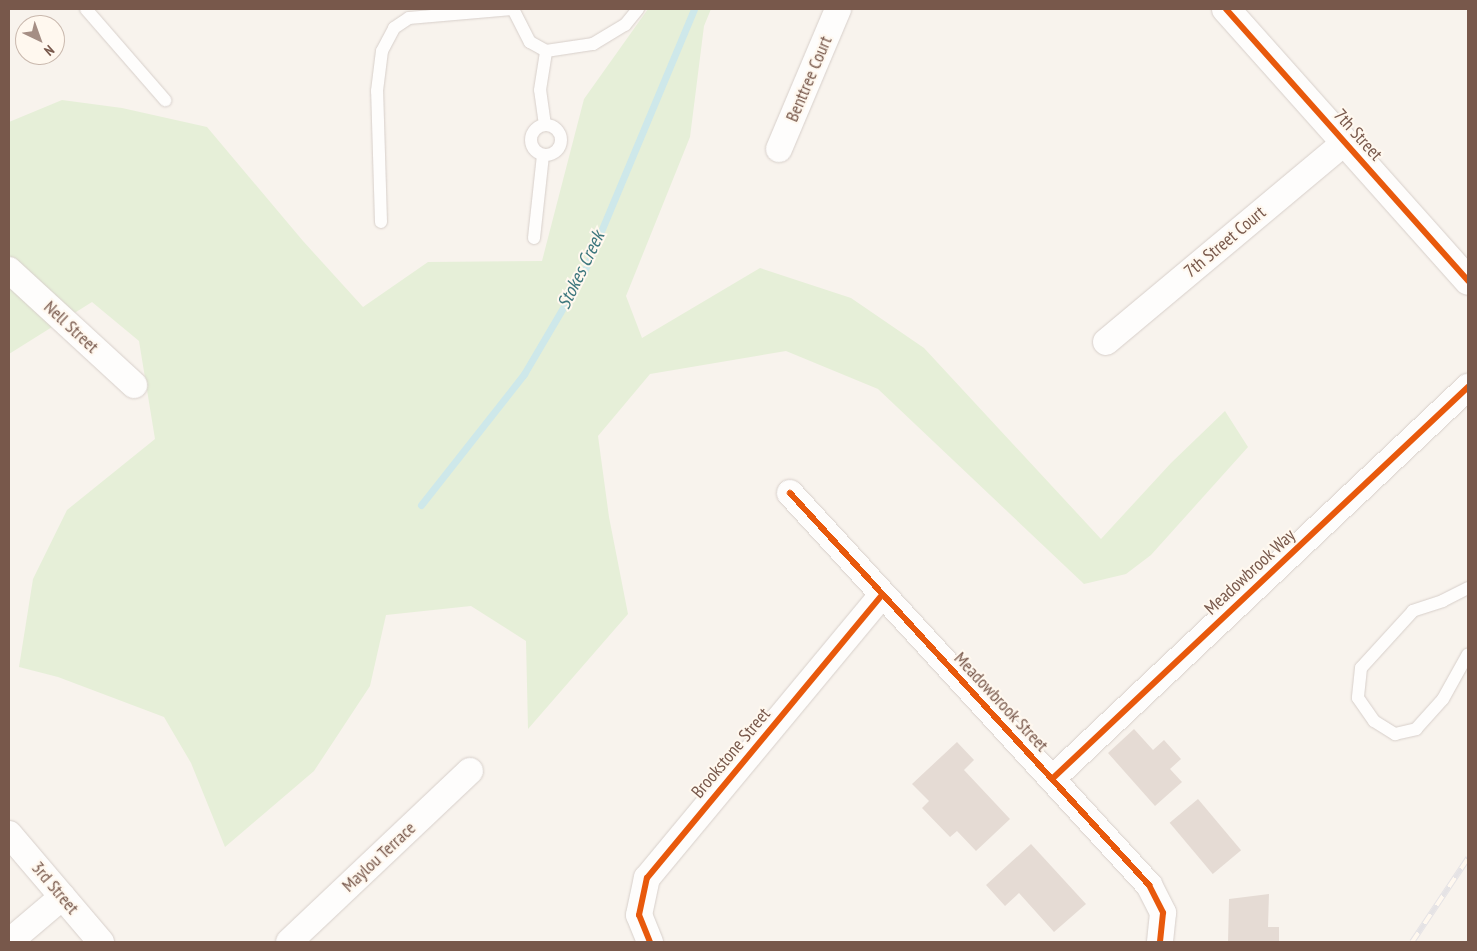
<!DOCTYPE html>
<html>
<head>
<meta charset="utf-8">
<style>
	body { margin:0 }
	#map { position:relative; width:1477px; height:951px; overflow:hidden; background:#f8f3ed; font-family:"PT Sans Narrow",sans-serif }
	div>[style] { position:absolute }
	.green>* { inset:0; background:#e6efd8 }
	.stream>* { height:7px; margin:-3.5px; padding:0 3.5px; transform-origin:3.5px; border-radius:3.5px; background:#cee8ea }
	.building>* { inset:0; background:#e5dbd4; transform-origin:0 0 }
	.roads { filter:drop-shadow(0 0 1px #d7cfca) drop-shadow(0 0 1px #d7cfca) }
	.lane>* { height:12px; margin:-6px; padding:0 6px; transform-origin:6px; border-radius:6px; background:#fefdfc }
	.lane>.ring { margin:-6px; padding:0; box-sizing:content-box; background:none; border:12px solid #fefdfc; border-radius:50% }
	.street>* { height:26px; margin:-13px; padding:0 13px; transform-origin:13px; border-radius:13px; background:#fefdfc }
	.secondary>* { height:28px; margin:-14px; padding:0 14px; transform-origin:14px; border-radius:14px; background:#fefdfc }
	.rail>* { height:5.5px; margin-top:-2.75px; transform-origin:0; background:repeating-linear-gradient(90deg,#fff8ef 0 11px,#e5e3e5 0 22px); box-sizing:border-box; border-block:1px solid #e5e3e5 }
	.cycleway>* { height:6px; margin:-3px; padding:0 3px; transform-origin:3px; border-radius:3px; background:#e8590c }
	span { translate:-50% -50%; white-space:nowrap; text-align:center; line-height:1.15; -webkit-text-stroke:4px #fff8ef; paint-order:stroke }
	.street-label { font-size:18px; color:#78584b }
	.water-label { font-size:19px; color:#3e777e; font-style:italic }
	.frame { position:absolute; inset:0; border:10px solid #78584b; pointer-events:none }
	.north { position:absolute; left:15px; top:15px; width:50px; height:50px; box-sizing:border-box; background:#fff8ef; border:1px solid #c9b8ad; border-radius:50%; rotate:138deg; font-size:14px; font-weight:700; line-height:20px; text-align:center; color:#78584b }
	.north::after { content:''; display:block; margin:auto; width:18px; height:22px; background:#a58e84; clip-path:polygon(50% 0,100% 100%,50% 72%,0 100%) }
</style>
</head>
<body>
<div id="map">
	<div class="green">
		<div style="clip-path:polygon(648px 9px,711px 9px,704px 26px,690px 137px,626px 296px,642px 338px,760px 268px,851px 298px,924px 348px,1101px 539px,1171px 463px,1225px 411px,1248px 447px,1151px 555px,1126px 574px,1084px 584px,878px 389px,786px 351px,650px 374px,598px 436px,609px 517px,628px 614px,528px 729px,526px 641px,471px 606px,386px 615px,370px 686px,314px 771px,225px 847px,191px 763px,164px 717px,58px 677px,19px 667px,33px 579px,67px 510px,155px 439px,139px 341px,92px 302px,9px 354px,9px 122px,62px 100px,122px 108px,207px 127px,303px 241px,363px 307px,428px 262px,542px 261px,584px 99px)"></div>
	</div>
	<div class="stream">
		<div style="left:421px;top:505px;width:167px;rotate:-51.8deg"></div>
		<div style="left:524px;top:374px;width:118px;rotate:-59.5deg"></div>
		<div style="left:584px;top:272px;width:285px;rotate:-67.3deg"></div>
	</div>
	<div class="building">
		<div style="clip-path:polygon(1134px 729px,1153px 750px,1164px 740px,1181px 759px,1170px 769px,1182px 782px,1155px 806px,1108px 753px)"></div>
		<div style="clip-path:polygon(957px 742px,974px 760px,964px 770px,1010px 819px,976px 851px,957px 831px,950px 837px,922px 808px,929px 801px,912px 784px)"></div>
		<div style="left:1198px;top:799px;width:67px;height:37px;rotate:50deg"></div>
		<div style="clip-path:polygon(1031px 844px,1086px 904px,1054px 932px,1019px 893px,1005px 906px,986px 885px)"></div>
		<div style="clip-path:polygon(1269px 894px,1268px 927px,1279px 927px,1279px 942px,1228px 942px,1229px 899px)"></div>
	</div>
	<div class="roads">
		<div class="lane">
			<div style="left:86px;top:9px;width:121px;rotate:49deg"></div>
			<div style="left:513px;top:9px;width:37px;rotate:63deg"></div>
			<div style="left:530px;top:42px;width:18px;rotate:29deg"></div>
			<div style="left:546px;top:51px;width:48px;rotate:-8.5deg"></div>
			<div style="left:593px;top:44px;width:37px;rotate:-31deg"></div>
			<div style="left:625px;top:25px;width:21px;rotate:-51deg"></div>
			<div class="ring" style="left:531px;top:125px;width:18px;height:18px"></div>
			<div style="left:545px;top:125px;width:35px;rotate:-98deg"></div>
			<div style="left:540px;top:90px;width:39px;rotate:-81deg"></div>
			<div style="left:381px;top:222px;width:131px;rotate:-91.7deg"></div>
			<div style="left:377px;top:91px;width:40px;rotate:-82.9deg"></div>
			<div style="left:382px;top:51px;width:26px;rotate:-62deg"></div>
			<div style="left:394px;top:28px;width:18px;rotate:-34deg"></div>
			<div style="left:409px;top:18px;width:103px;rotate:-5deg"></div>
			<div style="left:534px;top:238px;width:83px;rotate:-83.8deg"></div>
			<div style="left:1468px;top:588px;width:28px;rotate:153deg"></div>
			<div style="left:1443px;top:601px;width:32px;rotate:162deg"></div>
			<div style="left:1413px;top:611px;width:77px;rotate:132.4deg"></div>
			<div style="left:1361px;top:668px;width:30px;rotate:96deg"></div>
			<div style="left:1358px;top:698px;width:28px;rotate:55deg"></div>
			<div style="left:1374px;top:721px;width:25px;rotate:32deg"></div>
			<div style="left:1395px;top:734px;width:22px;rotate:-13deg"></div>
			<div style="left:1416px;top:729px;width:40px;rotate:-48deg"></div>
			<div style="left:1443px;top:699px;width:51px;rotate:-60.9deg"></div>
		</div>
		<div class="street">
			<div style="left:779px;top:149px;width:152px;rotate:-67.1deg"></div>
			<div style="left:9px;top:270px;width:170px;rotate:42.6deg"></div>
			<div style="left:1106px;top:342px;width:312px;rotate:-39.9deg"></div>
			<div style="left:790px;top:493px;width:532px;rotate:47.52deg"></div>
			<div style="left:1149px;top:885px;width:31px;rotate:63deg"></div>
			<div style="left:1163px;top:913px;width:29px;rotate:96deg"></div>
			<div style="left:1052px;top:779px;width:572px;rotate:-43.3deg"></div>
			<div style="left:9px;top:834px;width:142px;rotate:49.6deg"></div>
			<div style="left:9px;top:942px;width:70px;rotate:-40.3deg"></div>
			<div style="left:289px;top:942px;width:249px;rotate:-43.4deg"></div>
			<div style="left:650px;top:942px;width:29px;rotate:-112deg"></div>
			<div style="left:639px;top:915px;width:38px;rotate:-78deg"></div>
			<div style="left:647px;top:878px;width:368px;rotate:-50.3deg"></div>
		</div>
		<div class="secondary">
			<div style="left:1226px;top:9px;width:364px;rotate:48.3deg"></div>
		</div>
	</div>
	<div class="rail">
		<div style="left:1412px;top:942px;width:101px;rotate:-56.3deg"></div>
	</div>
	<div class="cycleway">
		<div style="left:1226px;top:9px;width:364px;rotate:48.3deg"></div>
		<div style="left:790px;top:493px;width:532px;rotate:47.52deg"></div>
		<div style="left:1149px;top:885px;width:31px;rotate:63deg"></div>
		<div style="left:1163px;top:913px;width:29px;rotate:96deg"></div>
		<div style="left:1052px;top:779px;width:572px;rotate:-43.3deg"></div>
		<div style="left:650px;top:942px;width:29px;rotate:-112deg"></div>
		<div style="left:639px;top:915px;width:38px;rotate:-78deg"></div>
		<div style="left:647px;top:878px;width:368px;rotate:-50.3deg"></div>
	</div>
	<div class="street-label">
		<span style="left:809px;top:79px;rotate:-67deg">Benttree Court</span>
		<span style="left:1358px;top:135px;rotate:48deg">7th Street</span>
		<span style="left:1225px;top:242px;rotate:-40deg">7th Street Court</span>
		<span style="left:71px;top:327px;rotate:43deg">Nell Street</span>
		<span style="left:1250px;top:572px;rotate:-43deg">Meadowbrook Way</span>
		<span style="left:1001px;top:702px;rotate:47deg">Meadowbrook Street</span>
		<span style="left:731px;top:753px;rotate:-50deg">Brookstone Street</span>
		<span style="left:379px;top:857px;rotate:-43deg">Maylou Terrace</span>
		<span style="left:55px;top:888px;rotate:50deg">3rd Street</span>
	</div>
	<div class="water-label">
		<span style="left:581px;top:270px;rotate:-64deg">Stokes Creek</span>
	</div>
	<div class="frame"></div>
	<div class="north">N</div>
</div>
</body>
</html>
